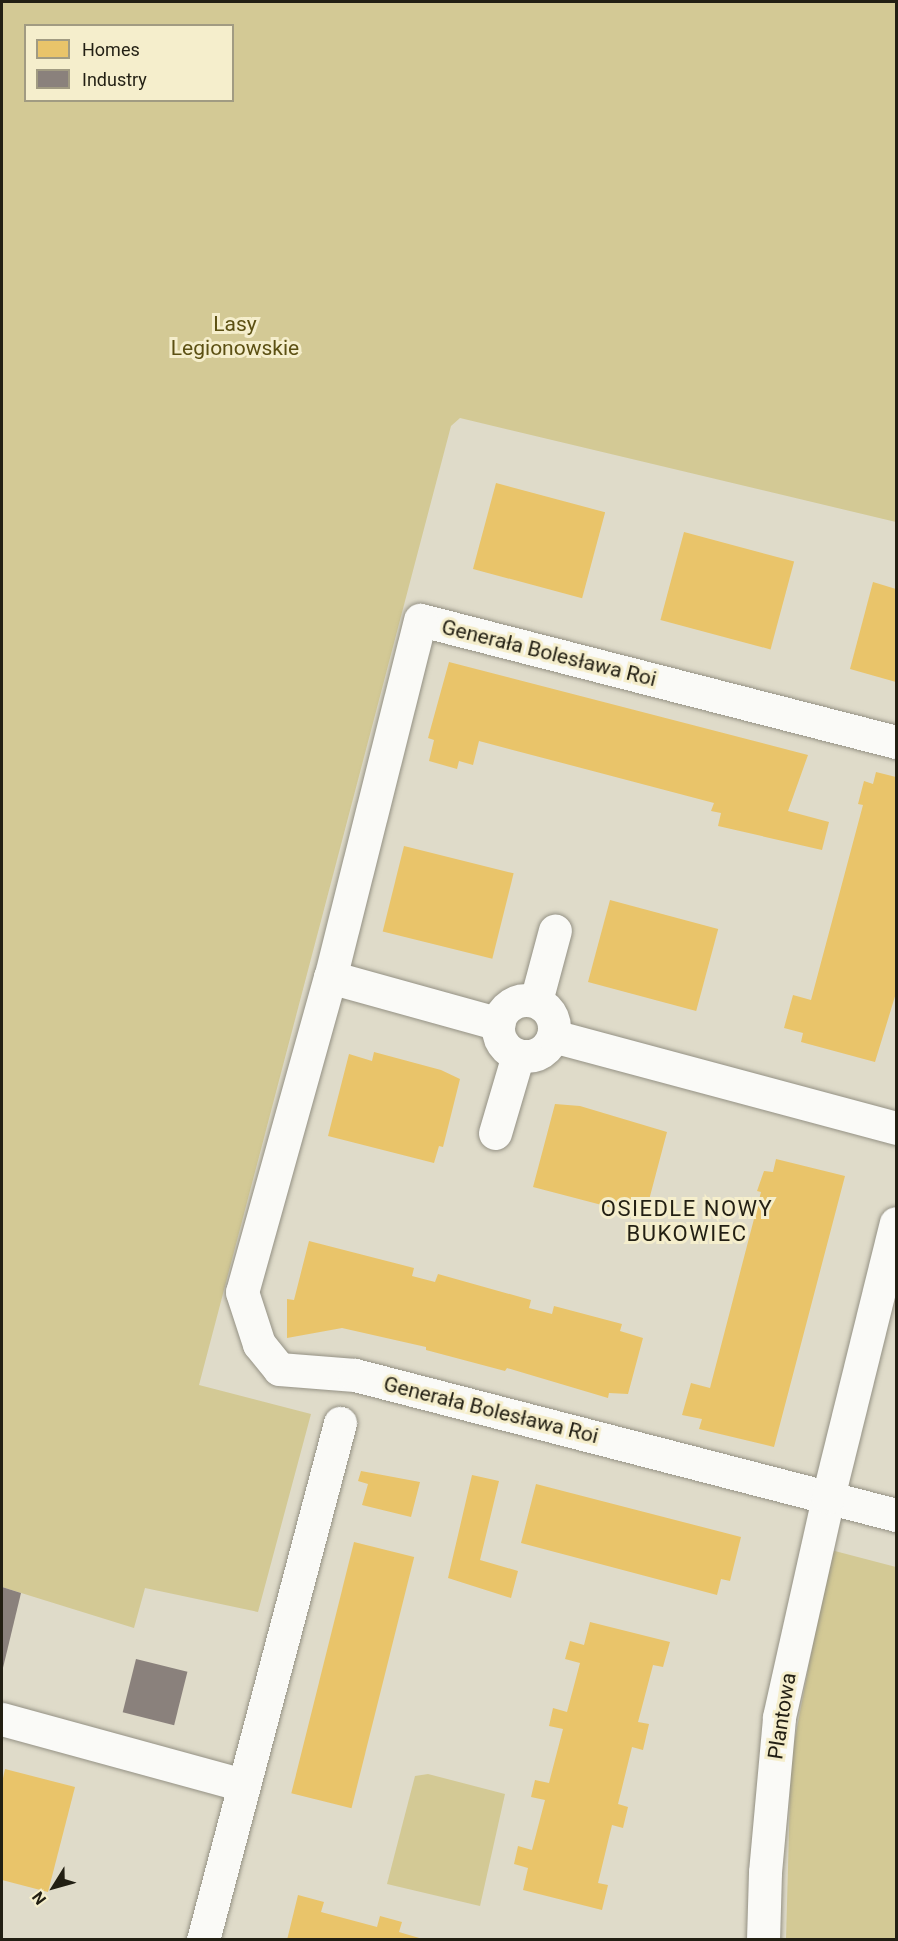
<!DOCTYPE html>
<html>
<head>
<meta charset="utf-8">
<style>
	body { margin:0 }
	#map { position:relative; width:898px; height:1941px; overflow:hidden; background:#dfdbc9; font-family:Roboto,sans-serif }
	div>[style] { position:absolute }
	.green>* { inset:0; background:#d3c995 }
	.homes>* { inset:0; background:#e9c46a; transform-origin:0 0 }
	.industry>* { inset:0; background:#8a817c; transform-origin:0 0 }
	.roads { filter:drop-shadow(0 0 2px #949184) drop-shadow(0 0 2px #949184) }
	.minor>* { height:33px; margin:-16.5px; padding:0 16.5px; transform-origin:16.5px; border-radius:16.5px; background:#fafaf7 }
	.minor>.ring { margin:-16.5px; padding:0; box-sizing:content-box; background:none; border:33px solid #fafaf7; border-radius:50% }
	span { translate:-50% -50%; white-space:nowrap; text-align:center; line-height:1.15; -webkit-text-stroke:6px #f5eecc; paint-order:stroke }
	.park-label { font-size:21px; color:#5c5013 }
	.street-label { font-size:21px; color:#221f13 }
	.neighbourhood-label { font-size:22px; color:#221f13; letter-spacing:1.5px }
	.frame { position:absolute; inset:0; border:3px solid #221f13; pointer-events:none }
	.legend { position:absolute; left:24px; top:24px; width:210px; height:78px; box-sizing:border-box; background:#f5eecc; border:2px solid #a19b82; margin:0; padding:8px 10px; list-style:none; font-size:18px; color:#221f13 }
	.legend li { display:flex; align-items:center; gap:12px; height:30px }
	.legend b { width:30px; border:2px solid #a19b82 }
	.north { position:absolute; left:24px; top:1857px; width:60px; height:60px; -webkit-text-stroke:4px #f5eecc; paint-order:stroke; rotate:233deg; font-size:16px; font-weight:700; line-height:24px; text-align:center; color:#221f13 }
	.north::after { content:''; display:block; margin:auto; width:21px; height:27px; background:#221f13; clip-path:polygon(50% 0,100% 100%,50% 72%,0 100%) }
</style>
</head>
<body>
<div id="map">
	<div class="green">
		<div style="clip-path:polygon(evenodd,2px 2px,896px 2px,896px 522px,460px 418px,451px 426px,199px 1385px,311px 1414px,258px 1612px,145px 1588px,134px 1628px,2px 1587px,2px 2px,26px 26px,232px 26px,232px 100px,26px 100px,26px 26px)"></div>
		<div style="clip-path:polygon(831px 1550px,896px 1567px,896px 1939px,786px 1940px,791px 1759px)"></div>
		<div style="clip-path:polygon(428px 1774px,505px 1794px,480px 1906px,387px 1884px,415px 1776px)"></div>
	</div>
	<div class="homes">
		<div style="left:496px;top:483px;width:113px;height:89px;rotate:15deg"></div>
		<div style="left:684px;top:532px;width:114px;height:91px;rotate:15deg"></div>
		<div style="clip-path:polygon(873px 582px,896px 589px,896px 682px,850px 669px)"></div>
		<div style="clip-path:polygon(449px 662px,808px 755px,788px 811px,829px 822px,822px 850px,718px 826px,721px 813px,711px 811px,714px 803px,479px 741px,473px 765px,459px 761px,457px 769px,429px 761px,434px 740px,428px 738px)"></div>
		<div style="clip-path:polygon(876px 772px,896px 777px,896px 993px,875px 1062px,801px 1042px,803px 1033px,784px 1028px,793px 995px,811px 1000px,863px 805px,858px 804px,864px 781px,873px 784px)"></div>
		<div style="left:404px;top:846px;width:113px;height:88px;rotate:14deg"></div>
		<div style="left:610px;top:900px;width:112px;height:85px;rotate:15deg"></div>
		<div style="clip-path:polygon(374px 1052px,441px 1070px,460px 1079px,443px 1147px,439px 1146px,434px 1163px,328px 1136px,349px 1054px,372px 1061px)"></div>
		<div style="clip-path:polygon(555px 1104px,580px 1106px,667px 1132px,649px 1200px,644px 1199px,640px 1215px,533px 1187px)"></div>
		<div style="clip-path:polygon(776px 1159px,845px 1176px,774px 1447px,699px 1429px,702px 1419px,682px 1415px,691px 1383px,710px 1388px,761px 1192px,757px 1191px,764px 1171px,773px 1172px)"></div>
		<div style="clip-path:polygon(309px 1241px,414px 1268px,412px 1276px,435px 1282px,438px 1274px,531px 1300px,529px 1308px,552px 1314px,554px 1306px,622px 1324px,620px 1331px,643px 1338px,628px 1394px,609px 1393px,608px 1398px,507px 1368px,505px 1371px,426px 1350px,426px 1347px,342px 1328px,287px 1338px,287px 1299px,294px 1300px)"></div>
		<div style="clip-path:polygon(361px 1471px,420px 1482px,411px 1517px,362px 1505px,368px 1484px,358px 1481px)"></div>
		<div style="clip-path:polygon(472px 1475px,499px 1481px,480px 1560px,518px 1571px,511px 1598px,448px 1578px)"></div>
		<div style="clip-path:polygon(536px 1484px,741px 1537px,730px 1581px,721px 1579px,717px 1595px,521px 1543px)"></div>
		<div style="left:354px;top:1542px;width:62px;height:259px;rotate:14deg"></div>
		<div style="clip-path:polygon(590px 1622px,670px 1642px,663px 1667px,653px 1665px,638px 1722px,649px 1724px,643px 1750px,632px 1747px,618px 1804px,628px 1807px,623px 1828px,612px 1825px,598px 1883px,608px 1885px,602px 1910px,523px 1890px,528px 1868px,514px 1864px,518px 1846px,532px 1850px,545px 1800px,531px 1797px,535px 1780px,549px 1783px,563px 1729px,549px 1726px,553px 1708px,567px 1712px,580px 1663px,565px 1659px,570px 1641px,584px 1645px)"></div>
		<div style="clip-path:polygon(5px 1769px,75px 1787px,48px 1892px,2px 1880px,2px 1783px)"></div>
		<div style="clip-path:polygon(298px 1895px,324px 1902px,321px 1912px,377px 1927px,380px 1916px,402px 1922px,399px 1932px,426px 1940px,287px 1940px)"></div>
	</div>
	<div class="industry">
		<div style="clip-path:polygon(2px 1587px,21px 1593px,2px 1672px)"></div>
		<div style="left:136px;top:1659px;width:53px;height:55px;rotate:14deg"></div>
	</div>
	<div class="roads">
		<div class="minor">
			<div style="left:896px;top:742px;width:491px;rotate:-165.6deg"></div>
			<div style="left:420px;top:620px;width:368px;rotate:104.1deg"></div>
			<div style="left:330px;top:977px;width:327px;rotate:105.6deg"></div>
			<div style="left:242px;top:1292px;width:55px;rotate:71.9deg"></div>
			<div style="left:259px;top:1344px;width:32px;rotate:51deg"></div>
			<div style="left:279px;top:1369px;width:76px;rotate:4.5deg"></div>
			<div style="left:355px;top:1375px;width:559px;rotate:14.51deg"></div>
			<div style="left:330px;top:977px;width:175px;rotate:15.5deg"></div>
			<div class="ring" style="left:498px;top:1000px;width:23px;height:23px"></div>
			<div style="left:536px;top:1001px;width:73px;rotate:-75deg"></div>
			<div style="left:553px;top:1036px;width:355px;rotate:15deg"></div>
			<div style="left:495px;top:1133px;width:81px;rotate:-73.6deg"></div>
			<div style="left:2px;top:1719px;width:250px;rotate:15.3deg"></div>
			<div style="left:203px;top:1940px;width:535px;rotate:-75.16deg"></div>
			<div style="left:763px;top:1940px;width:68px;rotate:-88.3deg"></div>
			<div style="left:765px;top:1872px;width:156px;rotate:-84.8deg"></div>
			<div style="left:779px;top:1717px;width:225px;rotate:-77.4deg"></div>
			<div style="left:828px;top:1497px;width:282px;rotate:-76.1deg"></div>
		</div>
	</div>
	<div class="park-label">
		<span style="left:235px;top:336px">Lasy<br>Legionowskie</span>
	</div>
	<div class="street-label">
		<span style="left:549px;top:653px;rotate:14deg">Generała Bolesława Roi</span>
		<span style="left:491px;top:1410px;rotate:14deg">Generała Bolesława Roi</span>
		<span style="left:782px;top:1716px;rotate:-81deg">Plantowa</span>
	</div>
	<div class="neighbourhood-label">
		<span style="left:687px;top:1221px">OSIEDLE NOWY<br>BUKOWIEC</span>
	</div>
	<div class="frame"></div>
	<ul class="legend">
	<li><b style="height:16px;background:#e9c46a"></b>Homes</li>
	<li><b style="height:16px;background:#8a817c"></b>Industry</li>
	</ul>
	<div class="north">N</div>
</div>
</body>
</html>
